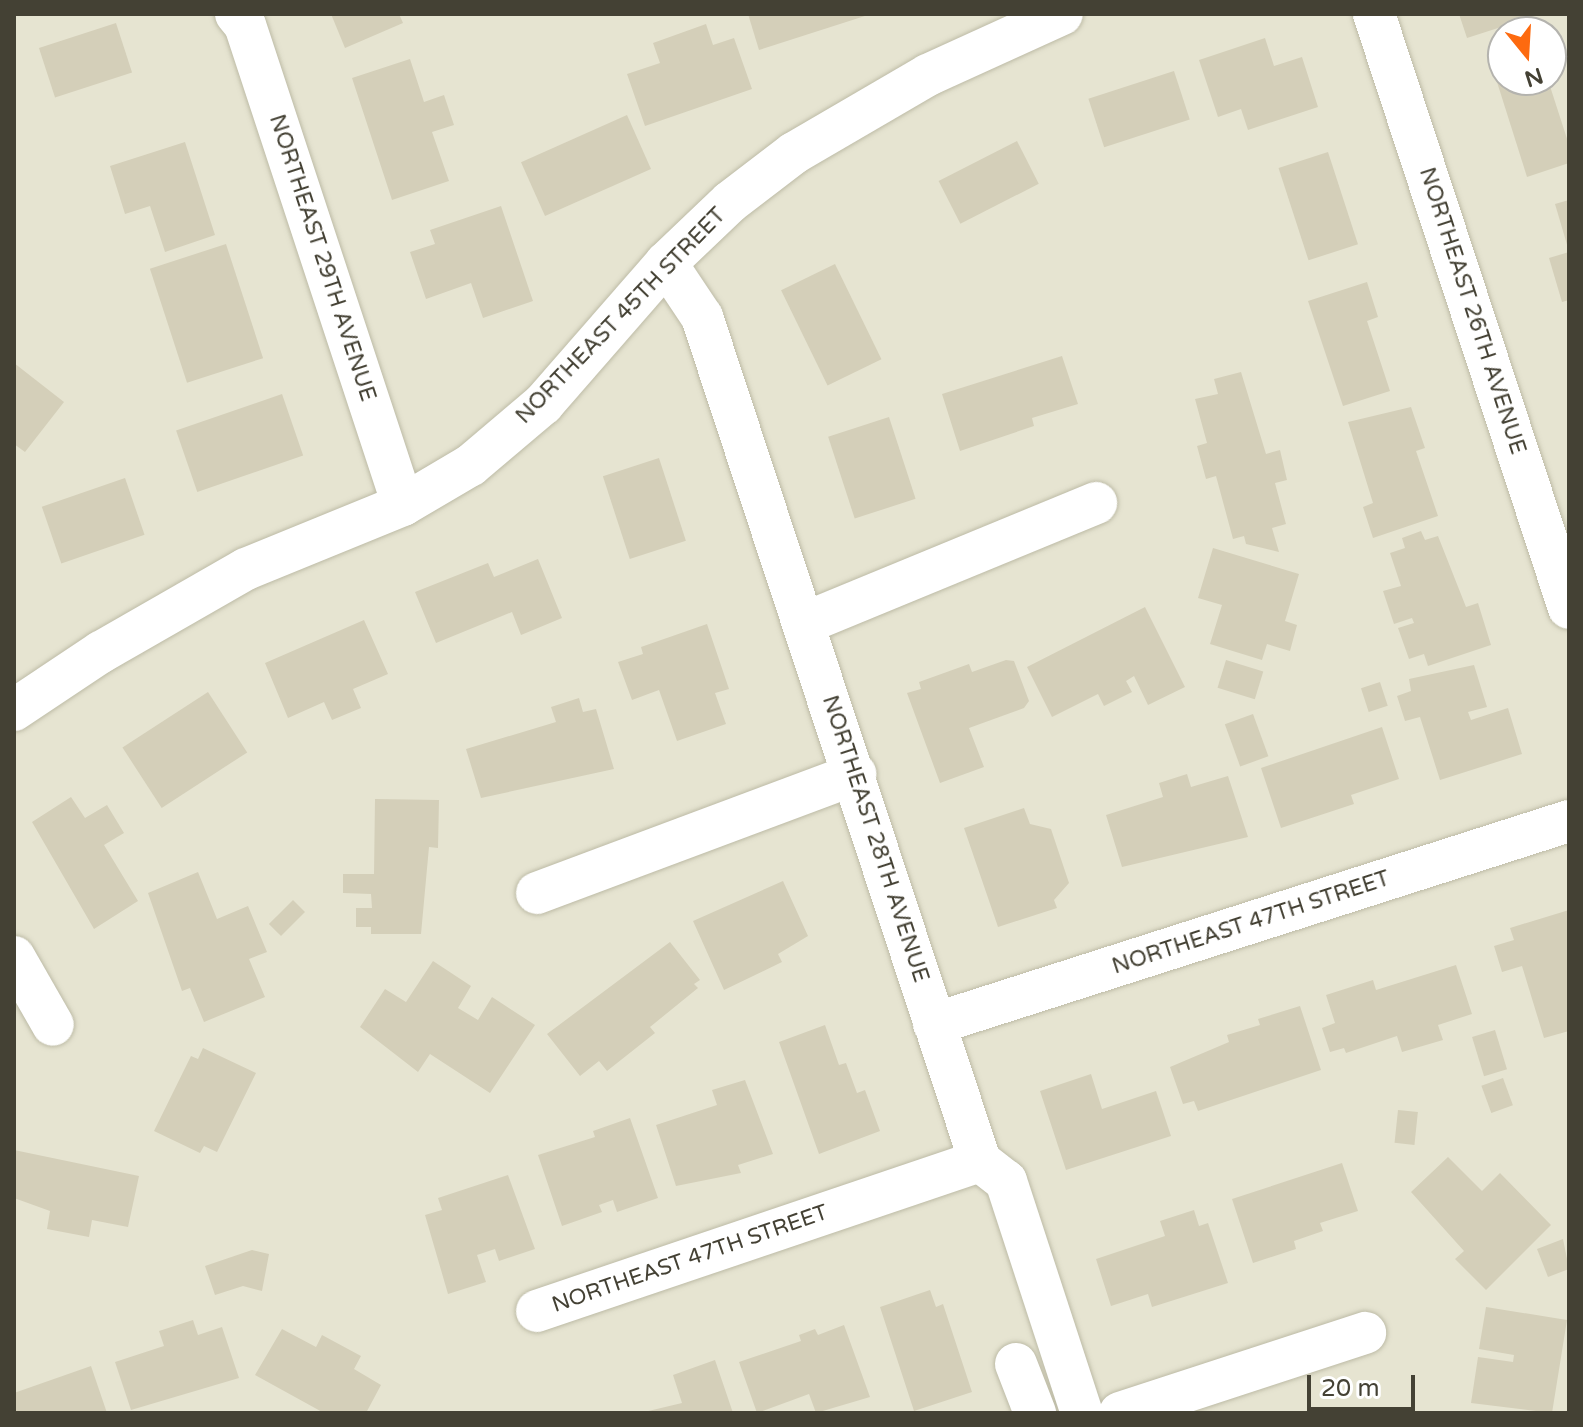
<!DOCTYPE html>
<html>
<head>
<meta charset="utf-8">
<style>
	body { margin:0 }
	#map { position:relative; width:1583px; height:1427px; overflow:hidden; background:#f2f1e3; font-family:"Varela Round",sans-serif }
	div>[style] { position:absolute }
	.residential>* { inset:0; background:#e6e4d1 }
	.building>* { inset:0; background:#d4cfb9; transform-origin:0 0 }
	.roads { filter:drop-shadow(0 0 2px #bdbba6) drop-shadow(0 0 2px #bdbba6) }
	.minor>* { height:42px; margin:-21px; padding:0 21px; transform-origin:21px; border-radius:21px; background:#fff }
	span { translate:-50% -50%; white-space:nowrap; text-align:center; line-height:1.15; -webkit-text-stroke:8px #fff; paint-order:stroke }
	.street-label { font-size:22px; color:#444134 }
	.frame { position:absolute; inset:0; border:16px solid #444134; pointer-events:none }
	.north { position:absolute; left:1487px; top:16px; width:80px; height:80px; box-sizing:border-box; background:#fff; border:2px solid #b4b3ae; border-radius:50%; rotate:162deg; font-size:22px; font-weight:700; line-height:32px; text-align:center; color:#444134 }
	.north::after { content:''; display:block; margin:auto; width:28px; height:36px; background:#fd6a0f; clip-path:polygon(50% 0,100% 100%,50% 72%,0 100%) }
	.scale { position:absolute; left:1307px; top:1375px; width:108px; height:36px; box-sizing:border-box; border:4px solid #444134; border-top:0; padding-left:10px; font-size:24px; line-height:28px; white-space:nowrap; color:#444134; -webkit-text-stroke:6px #fff; paint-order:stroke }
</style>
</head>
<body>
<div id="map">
	<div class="residential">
		<div style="clip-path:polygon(evenodd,14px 14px,1569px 14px,1569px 1413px,14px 1413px,14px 14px,1503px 32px,1551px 32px,1551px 80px,1503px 80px,1503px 32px)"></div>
	</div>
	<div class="building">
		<div style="clip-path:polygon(331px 14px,399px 14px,403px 23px,345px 48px)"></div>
		<div style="clip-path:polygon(748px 14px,868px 14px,868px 15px,759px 50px)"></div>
		<div style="clip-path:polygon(1459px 14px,1537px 14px,1538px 15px,1467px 38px)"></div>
		<div style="left:116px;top:23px;width:52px;height:81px;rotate:72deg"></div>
		<div style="clip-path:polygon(706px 24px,713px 45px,734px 38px,752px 89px,645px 126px,627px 74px,660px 63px,653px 43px)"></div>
		<div style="clip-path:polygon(1265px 38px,1274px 66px,1302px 57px,1318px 107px,1248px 130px,1241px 109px,1218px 117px,1199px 60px)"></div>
		<div style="clip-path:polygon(410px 59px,424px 102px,444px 95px,454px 125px,432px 132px,449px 181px,392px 200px,352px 78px)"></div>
		<div style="left:1174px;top:71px;width:51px;height:90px;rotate:72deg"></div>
		<div style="clip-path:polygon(1504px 80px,1548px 80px,1569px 145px,1569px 163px,1527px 177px,1497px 82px)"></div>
		<div style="left:627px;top:115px;width:59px;height:116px;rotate:66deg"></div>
		<div style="left:1017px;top:141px;width:48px;height:88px;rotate:63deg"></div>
		<div style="clip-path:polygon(185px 142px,215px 235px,165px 252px,150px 206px,125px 214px,110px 166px)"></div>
		<div style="left:1328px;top:152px;width:97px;height:52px;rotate:72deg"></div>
		<div style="clip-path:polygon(1569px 200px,1569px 248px,1568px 248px,1555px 204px)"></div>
		<div style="clip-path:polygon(501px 206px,533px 301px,483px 318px,471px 283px,426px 299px,410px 252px,435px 244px,430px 230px)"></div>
		<div style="left:226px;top:244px;width:120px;height:80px;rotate:72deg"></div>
		<div style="clip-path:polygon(1569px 252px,1569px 300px,1562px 302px,1549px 258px)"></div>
		<div style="left:835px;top:264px;width:106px;height:60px;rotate:64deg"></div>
		<div style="clip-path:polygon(1367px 282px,1378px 317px,1367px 321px,1390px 391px,1343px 406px,1308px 301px)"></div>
		<div style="clip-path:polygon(1062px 356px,1078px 404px,1032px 418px,1034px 426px,960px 451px,942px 394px)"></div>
		<div style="clip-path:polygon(14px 363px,64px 402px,25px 452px,14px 444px)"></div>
		<div style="clip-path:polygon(1241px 372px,1266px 454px,1280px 450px,1287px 480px,1275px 483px,1286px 524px,1272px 528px,1279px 552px,1246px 544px,1244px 536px,1233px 539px,1216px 476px,1206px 479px,1197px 446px,1207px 443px,1195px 399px,1218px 394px,1214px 379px)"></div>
		<div style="left:282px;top:394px;width:65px;height:112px;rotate:71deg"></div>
		<div style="clip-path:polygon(1411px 407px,1425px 448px,1416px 451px,1438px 516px,1373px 538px,1363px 507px,1373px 503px,1348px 422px)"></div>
		<div style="left:889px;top:417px;width:86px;height:64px;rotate:72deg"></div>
		<div style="left:659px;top:458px;width:87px;height:59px;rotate:72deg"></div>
		<div style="left:125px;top:478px;width:60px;height:88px;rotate:71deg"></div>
		<div style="clip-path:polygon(1421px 531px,1425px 540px,1438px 536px,1466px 607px,1478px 603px,1491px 645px,1428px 666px,1424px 654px,1409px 659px,1398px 628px,1414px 623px,1412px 618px,1394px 624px,1383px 591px,1401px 586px,1390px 553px,1405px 548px,1402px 538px)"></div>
		<div style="clip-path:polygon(1213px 548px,1299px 574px,1285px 621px,1297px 625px,1290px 651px,1267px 644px,1262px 660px,1210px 644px,1222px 605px,1198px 598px)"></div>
		<div style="clip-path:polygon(538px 559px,562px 618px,521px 635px,512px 612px,436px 643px,415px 592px,488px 563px,494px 577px)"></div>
		<div style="clip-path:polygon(1145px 607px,1185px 687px,1148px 705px,1134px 676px,1126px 681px,1132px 692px,1104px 706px,1098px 694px,1052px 717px,1027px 667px)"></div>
		<div style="clip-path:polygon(364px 620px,388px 674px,353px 689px,361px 708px,332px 720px,324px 702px,288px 718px,265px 663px)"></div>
		<div style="clip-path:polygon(707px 624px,729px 689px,715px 693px,726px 724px,677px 741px,659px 690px,632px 700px,618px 662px,643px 654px,641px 647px)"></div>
		<div style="clip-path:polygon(1006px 660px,1014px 661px,1029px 701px,1024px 708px,969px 728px,984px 767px,940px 783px,907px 693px,921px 689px,919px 682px,969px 664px,972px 672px)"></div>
		<div style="left:1226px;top:660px;width:39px;height:29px;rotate:17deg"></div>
		<div style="clip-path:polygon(1474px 665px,1487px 707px,1468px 712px,1471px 720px,1508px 708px,1522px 754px,1440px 780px,1420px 717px,1405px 721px,1397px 696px,1411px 691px,1409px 679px)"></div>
		<div style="left:1380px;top:682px;width:25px;height:20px;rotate:72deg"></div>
		<div style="left:208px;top:692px;width:72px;height:102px;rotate:57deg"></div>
		<div style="clip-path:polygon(579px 698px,583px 712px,596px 709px,614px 769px,481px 798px,466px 749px,556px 722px,551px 707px)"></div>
		<div style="left:1253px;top:714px;width:45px;height:30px;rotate:70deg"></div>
		<div style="clip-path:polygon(1382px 727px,1399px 779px,1351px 795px,1354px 804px,1281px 828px,1261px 768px)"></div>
		<div style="clip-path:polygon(1187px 774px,1191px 787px,1228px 776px,1248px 837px,1122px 867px,1106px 815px,1163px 797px,1159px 783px)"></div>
		<div style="clip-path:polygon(71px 797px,85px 818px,107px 805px,124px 833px,104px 845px,138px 901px,94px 929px,32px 822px)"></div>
		<div style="clip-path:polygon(375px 799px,439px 800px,438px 848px,429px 847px,421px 934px,371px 934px,371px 927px,356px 927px,356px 908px,372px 908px,371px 894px,343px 893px,343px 874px,374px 874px)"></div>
		<div style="clip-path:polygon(1024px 808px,1030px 824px,1051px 829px,1069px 883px,1054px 900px,1057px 908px,998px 927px,964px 828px)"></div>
		<div style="clip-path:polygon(198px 872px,217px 919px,248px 906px,267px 952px,249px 959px,265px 997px,204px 1022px,190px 988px,182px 991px,148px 893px)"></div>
		<div style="clip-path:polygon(783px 881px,808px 936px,778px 954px,782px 962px,724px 990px,693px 921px)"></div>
		<div style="left:293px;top:900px;width:17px;height:34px;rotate:45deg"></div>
		<div style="clip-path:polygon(1569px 910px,1569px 1031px,1544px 1038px,1522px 966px,1502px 972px,1494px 946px,1514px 940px,1510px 928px)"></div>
		<div style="clip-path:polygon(670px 942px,700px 980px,694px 984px,698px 988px,650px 1027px,655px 1033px,607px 1071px,599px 1061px,580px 1076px,547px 1034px)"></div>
		<div style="clip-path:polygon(433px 961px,471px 986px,458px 1008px,478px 1020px,492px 997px,535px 1025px,490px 1093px,430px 1054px,418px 1072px,360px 1027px,385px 989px,406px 1002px)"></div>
		<div style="clip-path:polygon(1456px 965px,1472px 1014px,1438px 1025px,1443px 1040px,1402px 1052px,1397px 1036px,1346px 1053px,1344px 1048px,1330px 1052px,1322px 1028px,1335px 1023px,1326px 995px,1373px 980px,1376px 990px)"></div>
		<div style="clip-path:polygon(1300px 1006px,1321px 1070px,1198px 1111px,1194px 1101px,1183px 1104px,1170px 1067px,1229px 1042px,1227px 1035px,1260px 1025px,1258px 1019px)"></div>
		<div style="clip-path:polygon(825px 1025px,839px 1065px,846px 1063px,857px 1093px,865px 1090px,880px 1131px,819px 1154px,779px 1042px)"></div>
		<div style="left:1495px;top:1030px;width:41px;height:24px;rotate:73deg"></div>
		<div style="clip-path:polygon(203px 1048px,256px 1073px,217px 1152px,204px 1146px,200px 1153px,154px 1131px,191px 1056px,198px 1059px)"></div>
		<div style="clip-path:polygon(1091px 1074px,1102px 1109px,1156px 1091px,1171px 1136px,1066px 1170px,1040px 1091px)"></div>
		<div style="left:1503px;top:1078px;width:29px;height:23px;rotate:70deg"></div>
		<div style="clip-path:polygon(745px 1080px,773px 1154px,738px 1165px,741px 1173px,676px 1186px,656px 1125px,717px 1105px,712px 1090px)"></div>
		<div style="left:1398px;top:1110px;width:20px;height:33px;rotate:6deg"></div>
		<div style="clip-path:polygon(630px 1118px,658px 1198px,617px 1212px,613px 1200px,599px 1205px,602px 1212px,562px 1226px,538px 1155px,595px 1137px,593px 1131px)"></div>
		<div style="clip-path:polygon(14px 1150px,139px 1176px,128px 1227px,92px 1220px,89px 1237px,47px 1229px,50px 1211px,14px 1198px)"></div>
		<div style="clip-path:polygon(1448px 1157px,1482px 1191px,1500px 1173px,1551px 1225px,1486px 1290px,1455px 1259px,1464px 1251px,1411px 1192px)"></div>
		<div style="clip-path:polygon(1342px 1163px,1358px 1211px,1320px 1223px,1323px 1231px,1294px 1241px,1296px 1249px,1253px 1263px,1232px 1199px)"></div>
		<div style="clip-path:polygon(508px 1175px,535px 1249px,499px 1261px,495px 1249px,477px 1255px,486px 1282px,448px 1294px,425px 1215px,442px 1210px,438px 1198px)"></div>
		<div style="clip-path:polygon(1194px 1210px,1199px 1226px,1208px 1223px,1228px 1283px,1152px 1307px,1148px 1294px,1111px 1306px,1096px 1259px,1165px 1236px,1160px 1221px)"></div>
		<div style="clip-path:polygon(1563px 1239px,1569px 1269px,1548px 1277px,1537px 1249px)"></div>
		<div style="clip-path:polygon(252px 1250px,269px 1254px,262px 1291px,243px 1286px,215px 1295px,205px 1266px)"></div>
		<div style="clip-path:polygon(930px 1290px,936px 1307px,943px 1304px,972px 1392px,914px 1411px,880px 1307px)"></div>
		<div style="clip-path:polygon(1486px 1307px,1567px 1320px,1552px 1413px,1471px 1403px,1478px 1357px,1513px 1362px,1514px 1355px,1479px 1349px)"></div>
		<div style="clip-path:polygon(193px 1320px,198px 1335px,222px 1327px,239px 1378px,131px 1410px,115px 1362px,164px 1346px,159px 1331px)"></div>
		<div style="clip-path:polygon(844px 1325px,870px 1397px,816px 1413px,809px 1394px,757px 1413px,739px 1362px,801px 1341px,799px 1335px,815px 1329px,818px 1335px)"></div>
		<div style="clip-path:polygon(282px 1329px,316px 1347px,322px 1335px,361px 1356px,354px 1369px,381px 1385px,366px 1413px,324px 1413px,255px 1375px)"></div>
		<div style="clip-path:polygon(715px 1360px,733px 1413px,640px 1413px,682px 1403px,673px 1375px)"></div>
		<div style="clip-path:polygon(91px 1366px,107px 1413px,14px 1413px,14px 1393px)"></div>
	</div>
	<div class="roads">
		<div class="minor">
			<div style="left:236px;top:14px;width:14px;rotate:51deg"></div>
			<div style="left:245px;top:25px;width:505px;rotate:71.78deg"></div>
			<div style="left:1374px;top:14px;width:625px;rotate:71.83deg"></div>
			<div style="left:666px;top:263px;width:65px;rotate:56.3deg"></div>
			<div style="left:702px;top:317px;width:889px;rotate:71.77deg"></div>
			<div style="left:980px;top:1161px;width:33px;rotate:38deg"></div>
			<div style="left:1006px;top:1181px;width:244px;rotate:71.9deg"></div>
			<div style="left:805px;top:623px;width:315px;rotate:-22.4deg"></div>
			<div style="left:14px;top:710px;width:105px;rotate:-33.7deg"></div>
			<div style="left:101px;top:652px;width:167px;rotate:-29.8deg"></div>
			<div style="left:246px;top:569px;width:170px;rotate:-22.2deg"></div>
			<div style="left:403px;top:505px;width:79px;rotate:-30.5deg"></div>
			<div style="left:471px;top:465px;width:94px;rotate:-40.3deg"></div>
			<div style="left:543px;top:404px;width:187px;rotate:-48.9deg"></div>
			<div style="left:666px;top:263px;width:88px;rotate:-43.6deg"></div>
			<div style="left:730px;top:202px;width:81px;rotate:-37.4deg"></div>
			<div style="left:794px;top:153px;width:155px;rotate:-30.2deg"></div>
			<div style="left:928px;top:75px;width:147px;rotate:-24.5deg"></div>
			<div style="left:537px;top:893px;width:340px;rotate:-20.5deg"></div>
			<div style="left:14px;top:957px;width:78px;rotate:60.2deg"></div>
			<div style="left:934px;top:1024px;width:667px;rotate:-17.73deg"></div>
			<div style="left:537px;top:1311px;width:468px;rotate:-18.7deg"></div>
			<div style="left:1016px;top:1364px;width:53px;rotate:68.8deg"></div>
			<div style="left:1120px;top:1413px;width:258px;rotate:-18.1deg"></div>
		</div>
	</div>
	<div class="street-label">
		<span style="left:322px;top:258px;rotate:72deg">NORTHEAST 29TH AVENUE</span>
		<span style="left:1472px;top:311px;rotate:72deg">NORTHEAST 26TH AVENUE</span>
		<span style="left:621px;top:316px;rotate:-46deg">NORTHEAST 45TH STREET</span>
		<span style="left:875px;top:839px;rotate:72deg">NORTHEAST 28TH AVENUE</span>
		<span style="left:1251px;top:923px;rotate:-18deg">NORTHEAST 47TH STREET</span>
		<span style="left:690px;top:1259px;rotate:-19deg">NORTHEAST 47TH STREET</span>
	</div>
	<div class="frame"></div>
	<div class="north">N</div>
	<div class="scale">20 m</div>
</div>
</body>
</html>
